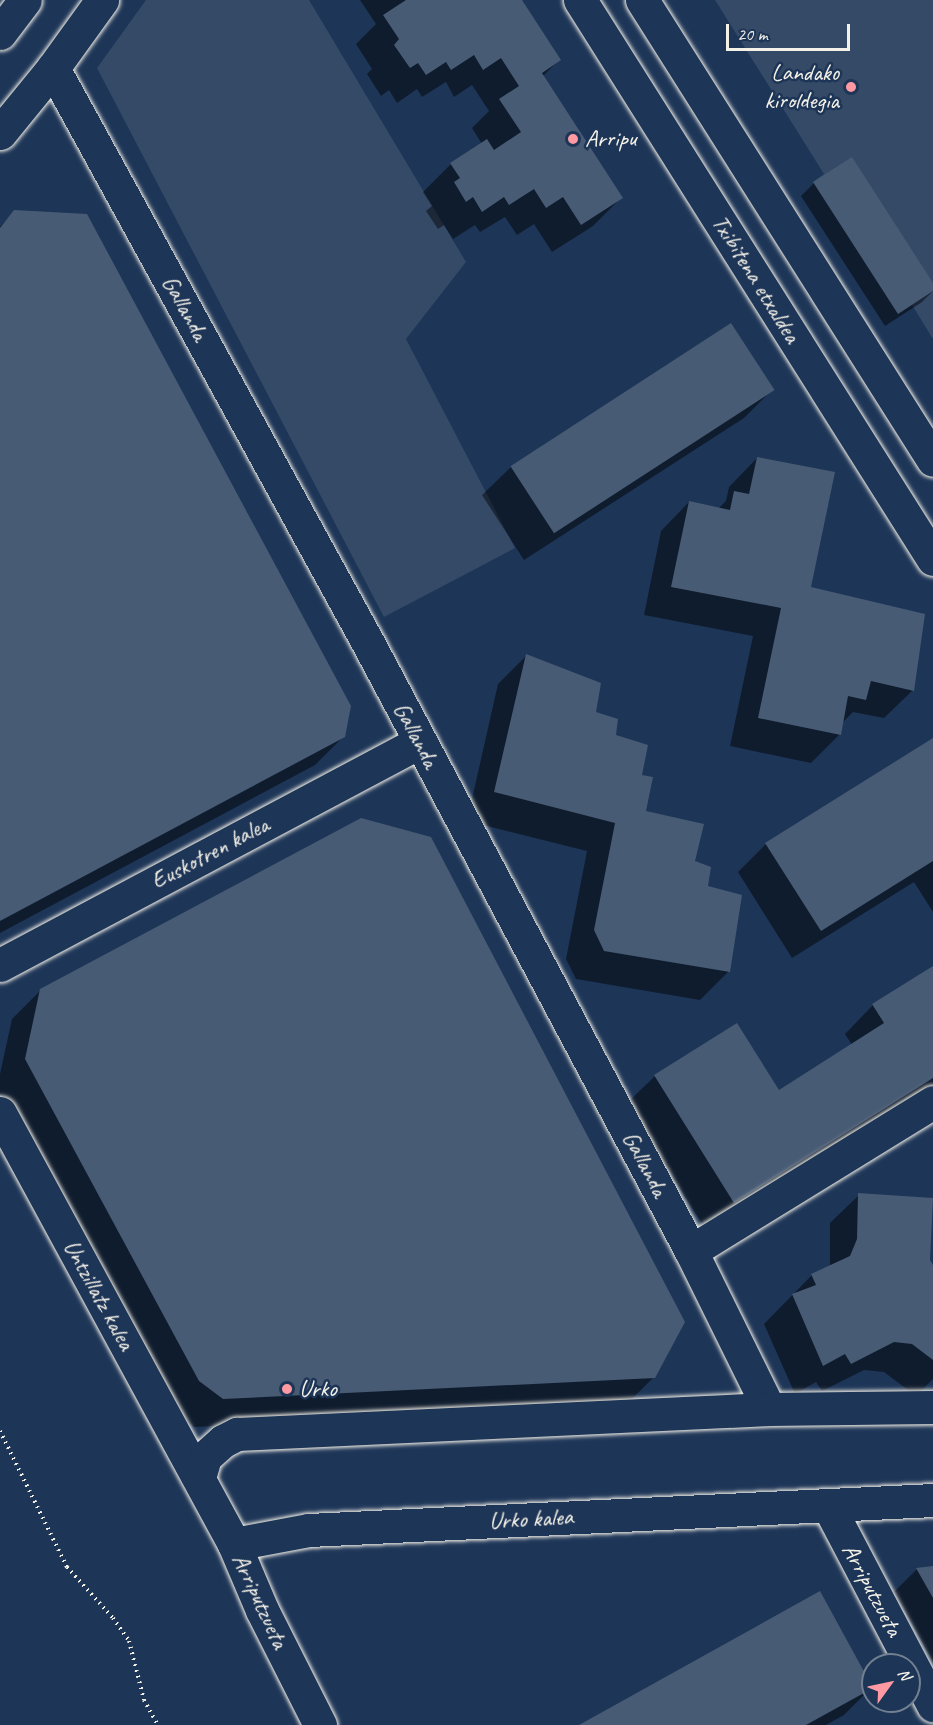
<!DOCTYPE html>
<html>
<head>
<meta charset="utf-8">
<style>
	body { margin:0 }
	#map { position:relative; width:933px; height:1725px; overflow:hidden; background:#1d3557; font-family:Caveat,sans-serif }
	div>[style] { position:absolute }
	.green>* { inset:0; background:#354a67 }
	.shadow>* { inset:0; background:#0007 }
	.building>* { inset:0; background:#485b74; transform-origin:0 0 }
	.path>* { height:4px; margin-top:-2px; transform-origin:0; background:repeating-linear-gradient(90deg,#f4f1e8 0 1.5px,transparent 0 6px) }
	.roads { filter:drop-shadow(0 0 2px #f4f1e8) drop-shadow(0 0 2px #f4f1e8) }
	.street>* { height:33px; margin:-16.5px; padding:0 16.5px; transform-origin:16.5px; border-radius:16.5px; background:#1d3557 }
	.dots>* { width:16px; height:16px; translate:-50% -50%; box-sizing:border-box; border:3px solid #1d3557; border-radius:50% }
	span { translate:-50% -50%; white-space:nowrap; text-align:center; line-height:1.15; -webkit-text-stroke:5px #1d3557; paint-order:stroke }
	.poi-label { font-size:24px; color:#f4f1e8 }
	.right { translate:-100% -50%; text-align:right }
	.left { translate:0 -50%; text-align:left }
	.street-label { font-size:24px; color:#f4f1e8 }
	.north { position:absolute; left:861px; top:1653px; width:60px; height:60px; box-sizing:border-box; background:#1d3557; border:2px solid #738091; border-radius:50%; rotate:57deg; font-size:16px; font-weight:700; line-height:24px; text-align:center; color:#f4f1e8 }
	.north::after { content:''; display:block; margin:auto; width:21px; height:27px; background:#ff9aa2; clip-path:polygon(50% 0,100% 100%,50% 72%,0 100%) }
	.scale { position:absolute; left:726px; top:24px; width:124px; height:27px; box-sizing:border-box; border:3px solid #f4f1e8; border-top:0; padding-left:8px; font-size:18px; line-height:21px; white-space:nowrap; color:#f4f1e8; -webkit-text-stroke:4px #1d3557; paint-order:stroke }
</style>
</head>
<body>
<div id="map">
	<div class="green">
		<div style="clip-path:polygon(146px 0,309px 0,466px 262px,406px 339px,515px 548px,384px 617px,97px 68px)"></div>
		<div style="clip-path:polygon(715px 0,933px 0,933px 339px,912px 305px,898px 314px,813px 182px,824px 174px)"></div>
	</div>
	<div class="shadow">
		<div style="clip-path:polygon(360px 0,520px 0,559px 60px,542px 77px,621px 198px,593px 226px,552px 252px,534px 224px,517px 235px,505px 217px,480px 232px,475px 225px,453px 239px,444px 225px,438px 229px,426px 211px,432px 206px,423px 192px,451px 164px,482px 144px,472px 128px,489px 111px,472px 85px,454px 97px,446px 82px,422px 97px,417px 89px,397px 103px,389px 90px,381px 96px,367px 74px,372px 69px,356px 44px,376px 24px)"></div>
		<div style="clip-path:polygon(814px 183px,933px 286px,933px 291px,922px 302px,885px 326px,801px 196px)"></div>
		<div style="clip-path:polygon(15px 211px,344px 736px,315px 765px,0 933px,0 227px)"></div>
		<div style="clip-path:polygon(772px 390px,744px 418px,524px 560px,482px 495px,511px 467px)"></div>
		<div style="clip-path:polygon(757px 458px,809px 588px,913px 690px,884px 718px,853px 712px,842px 723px,840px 734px,811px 763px,730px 746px,753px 636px,644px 615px,661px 531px,689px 502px,718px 509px,726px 501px,729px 487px)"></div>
		<div style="clip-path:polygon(526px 656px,594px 713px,614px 736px,640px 776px,644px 813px,693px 862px,706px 887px,740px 896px,728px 972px,700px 1000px,576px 979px,566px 959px,587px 851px,467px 821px,498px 684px)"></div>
		<div style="clip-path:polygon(933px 740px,933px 912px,914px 882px,792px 958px,738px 872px,766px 844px)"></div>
		<div style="clip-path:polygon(933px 968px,933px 1088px,706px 1230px,626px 1104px,655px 1076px,778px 1092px,852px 1045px,845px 1034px,873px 1005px)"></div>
		<div style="clip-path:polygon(41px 990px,654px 1377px,625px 1406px,194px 1427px,170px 1409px,0 1093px,0 1074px,12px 1019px)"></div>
		<div style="clip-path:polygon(859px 1195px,929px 1260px,933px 1268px,933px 1379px,916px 1396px,884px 1372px,864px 1370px,822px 1391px,816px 1382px,795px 1394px,764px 1324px,812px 1275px,830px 1267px,830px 1223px)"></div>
		<div style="clip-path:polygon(933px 1567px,933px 1662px,894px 1592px,917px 1569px)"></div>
		<div style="clip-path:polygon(872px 1687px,844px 1715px,826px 1725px,582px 1725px)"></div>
	</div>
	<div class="building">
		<div style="clip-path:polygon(406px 0,522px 0,561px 60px,542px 73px,623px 198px,581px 225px,563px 197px,546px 208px,534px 189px,509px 205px,504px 197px,482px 212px,473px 197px,466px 202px,454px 182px,460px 178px,450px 163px,487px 139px,494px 150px,521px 132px,499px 99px,519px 86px,501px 58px,483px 70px,474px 55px,451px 70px,446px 62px,426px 75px,418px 63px,410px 68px,394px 45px,399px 39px,383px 15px)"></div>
		<div style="clip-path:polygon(852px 157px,933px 283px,933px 291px,898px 314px,813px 182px)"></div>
		<div style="clip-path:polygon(14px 210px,87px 214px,351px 706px,345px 737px,0 921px,0 228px)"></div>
		<div style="left:731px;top:323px;width:80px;height:263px;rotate:57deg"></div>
		<div style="clip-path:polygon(757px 457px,835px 472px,811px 587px,925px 614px,914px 691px,871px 681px,866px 700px,848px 696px,841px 735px,758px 718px,781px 608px,671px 587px,689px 501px,730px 510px,734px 491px,749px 494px)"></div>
		<div style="clip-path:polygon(526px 654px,601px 683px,596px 712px,618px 719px,616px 735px,648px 745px,642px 775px,653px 777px,646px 811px,704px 824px,695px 861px,711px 867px,708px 886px,742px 895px,730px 972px,604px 951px,594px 930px,615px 823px,494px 792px)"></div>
		<div style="clip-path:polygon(933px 738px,933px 861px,821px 931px,765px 843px)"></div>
		<div style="clip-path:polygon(361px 818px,431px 837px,685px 1322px,655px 1378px,223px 1399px,199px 1381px,25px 1059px,40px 989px)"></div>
		<div style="clip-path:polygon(933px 966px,933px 1078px,734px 1203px,654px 1075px,737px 1023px,779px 1090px,884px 1023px,872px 1004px)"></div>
		<div style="clip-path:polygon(858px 1193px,933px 1198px,930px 1260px,933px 1265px,933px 1360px,912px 1344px,894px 1342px,851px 1364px,845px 1354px,823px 1366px,792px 1294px,816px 1285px,811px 1274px,850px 1256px,857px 1239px)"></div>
		<div style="clip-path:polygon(933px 1566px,933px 1598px,916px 1568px)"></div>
		<div style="clip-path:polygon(820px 1591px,873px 1688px,806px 1725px,579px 1725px)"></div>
	</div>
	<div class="path">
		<div style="left:0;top:1431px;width:152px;rotate:63.8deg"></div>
		<div style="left:67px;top:1567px;width:69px;rotate:48deg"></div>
		<div style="left:113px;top:1618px;width:28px;rotate:55deg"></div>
		<div style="left:129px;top:1641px;width:61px;rotate:75.7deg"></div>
		<div style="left:144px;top:1700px;width:29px;rotate:61deg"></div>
	</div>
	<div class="roads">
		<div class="street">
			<div style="left:580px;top:0;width:661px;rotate:57.73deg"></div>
			<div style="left:642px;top:0;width:544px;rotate:57.68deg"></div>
			<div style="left:0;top:33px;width:41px;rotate:-52.9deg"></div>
			<div style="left:53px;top:68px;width:653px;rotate:61.28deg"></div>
			<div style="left:367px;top:641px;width:691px;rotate:62.03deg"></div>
			<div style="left:691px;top:1251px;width:176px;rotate:63.7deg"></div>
			<div style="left:0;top:133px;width:84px;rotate:-50.8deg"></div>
			<div style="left:53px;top:68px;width:84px;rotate:-54.2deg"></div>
			<div style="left:0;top:965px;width:475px;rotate:-28deg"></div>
			<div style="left:0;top:1113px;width:490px;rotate:61.5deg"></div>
			<div style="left:234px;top:1544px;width:72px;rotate:67deg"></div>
			<div style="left:262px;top:1610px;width:129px;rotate:63.2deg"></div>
			<div style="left:691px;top:1251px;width:284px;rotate:-31.6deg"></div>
			<div style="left:199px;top:1478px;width:22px;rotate:-74deg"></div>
			<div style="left:205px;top:1457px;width:24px;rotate:-42deg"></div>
			<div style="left:223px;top:1441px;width:16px;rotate:-27deg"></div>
			<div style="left:237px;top:1434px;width:533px;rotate:-2.69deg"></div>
			<div style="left:769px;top:1409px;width:164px;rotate:-0.7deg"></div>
			<div style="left:829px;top:1507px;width:224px;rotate:62.3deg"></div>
			<div style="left:234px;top:1544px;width:76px;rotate:-10.6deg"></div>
			<div style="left:309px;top:1530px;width:625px;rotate:-2.75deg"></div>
		</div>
	</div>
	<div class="dots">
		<div style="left:851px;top:87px;background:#ff9aa2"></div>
		<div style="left:573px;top:139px;background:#ff9aa2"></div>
		<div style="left:287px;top:1389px;background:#ff9aa2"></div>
	</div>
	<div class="poi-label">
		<span class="right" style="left:839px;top:87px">Landako<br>kiroldegia</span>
		<span class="left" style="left:585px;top:139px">Arripu</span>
		<span class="left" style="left:299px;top:1389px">Urko</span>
	</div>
	<div class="street-label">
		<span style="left:756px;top:279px;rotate:58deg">Txibitena etxaldea</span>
		<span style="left:185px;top:308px;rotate:61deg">Gallanda</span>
		<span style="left:416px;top:735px;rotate:62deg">Gallanda</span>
		<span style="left:210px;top:853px;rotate:-28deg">Euskotren kalea</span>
		<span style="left:645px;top:1164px;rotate:62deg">Gallanda</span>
		<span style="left:99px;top:1295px;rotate:61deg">Untzillatz kalea</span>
		<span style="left:531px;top:1519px;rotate:-3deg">Urko kalea</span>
		<span style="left:872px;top:1590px;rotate:62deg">Arriputzueta</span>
		<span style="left:260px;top:1601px;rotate:65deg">Arriputzueta</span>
	</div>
	<div class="north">N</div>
	<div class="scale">20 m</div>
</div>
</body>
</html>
